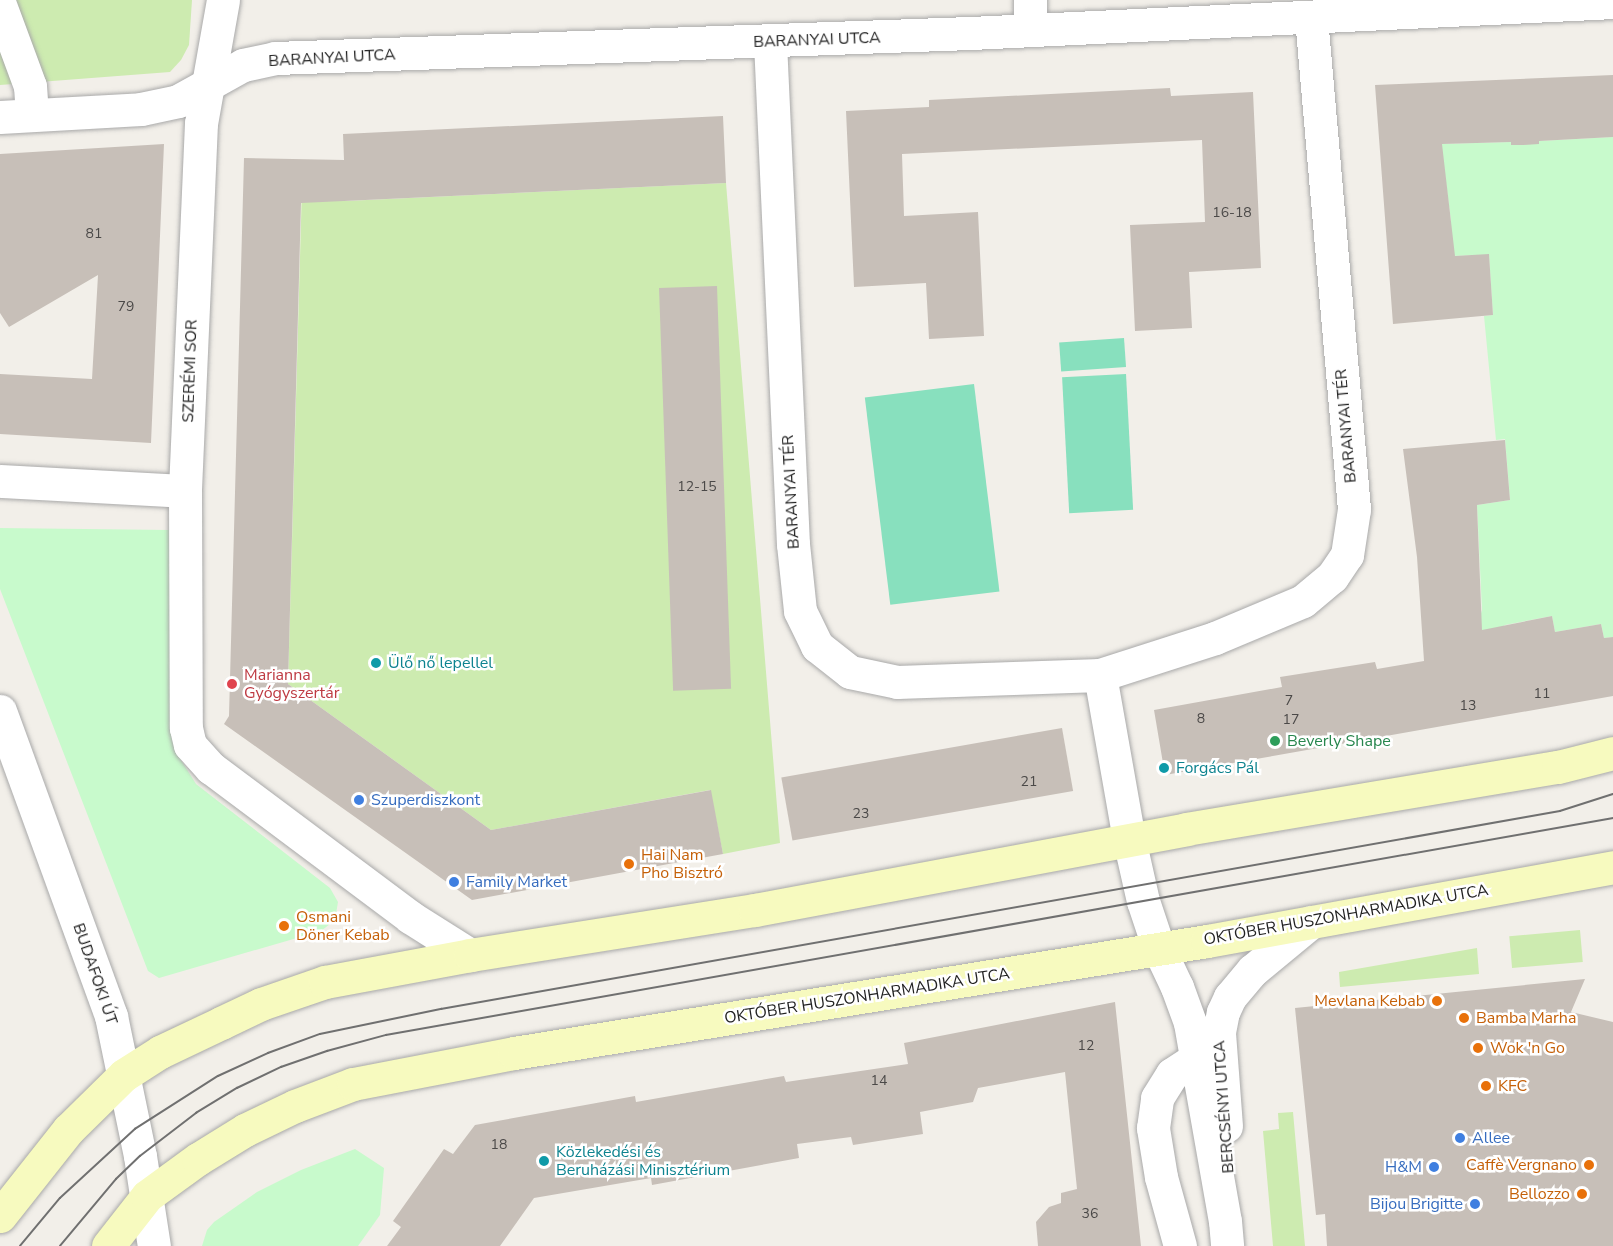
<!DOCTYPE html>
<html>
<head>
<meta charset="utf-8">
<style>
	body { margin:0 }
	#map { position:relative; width:1613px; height:1246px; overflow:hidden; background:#f2efe9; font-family:"Nunito Sans",sans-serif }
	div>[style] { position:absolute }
	.grass>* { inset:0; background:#cdebb0; transform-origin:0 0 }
	.park>* { inset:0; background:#c8facc }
	.pitch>* { inset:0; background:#88e0be; transform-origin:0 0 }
	.building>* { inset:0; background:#c7bfb8; transform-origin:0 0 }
	.roads { filter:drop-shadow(0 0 2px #a9a9a9) drop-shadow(0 0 2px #a9a9a9) }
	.minor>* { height:33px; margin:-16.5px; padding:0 16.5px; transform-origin:16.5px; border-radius:16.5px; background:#fff }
	.tertiary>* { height:33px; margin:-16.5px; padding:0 16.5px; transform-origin:16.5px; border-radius:16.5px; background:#fff }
	.secondary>* { height:33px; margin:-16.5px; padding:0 16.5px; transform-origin:16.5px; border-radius:16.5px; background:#f7fabf }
	.tram>* { height:1.5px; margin:-0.75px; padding:0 0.75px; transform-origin:0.75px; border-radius:0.75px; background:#707070 }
	.dots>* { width:16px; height:16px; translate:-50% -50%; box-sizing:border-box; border:3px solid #fff; border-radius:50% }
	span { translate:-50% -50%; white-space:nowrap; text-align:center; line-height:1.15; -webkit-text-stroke:5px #fff; paint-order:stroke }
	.number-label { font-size:14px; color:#4b4948 }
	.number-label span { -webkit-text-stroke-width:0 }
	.street-label { font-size:16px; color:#222 }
	.culture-label { font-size:16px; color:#0d838f }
	.left { translate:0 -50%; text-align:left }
	.health-label { font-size:16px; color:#be3a42 }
	.leisure-label { font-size:16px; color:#27864d }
	.shop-label { font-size:16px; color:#366cbe }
	.right { translate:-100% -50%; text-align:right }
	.food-label { font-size:16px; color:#c56008 }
</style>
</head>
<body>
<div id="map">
	<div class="grass">
		<div style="clip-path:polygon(0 0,192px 0,189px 45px,181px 60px,170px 72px,0 85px)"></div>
		<div style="clip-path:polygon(726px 183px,780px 843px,723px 854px,710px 790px,491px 830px,288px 684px,302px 186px,346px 201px)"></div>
		<div style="left:1580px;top:930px;width:32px;height:71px;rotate:85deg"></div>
		<div style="clip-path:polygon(1477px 948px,1479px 974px,1340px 987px,1339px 972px)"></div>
		<div style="clip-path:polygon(1293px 1112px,1305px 1246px,1273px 1246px,1263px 1131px,1279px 1129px,1278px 1113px)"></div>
	</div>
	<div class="park">
		<div style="clip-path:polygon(1613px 137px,1613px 637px,1604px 638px,1601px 624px,1555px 632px,1552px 616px,1505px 625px,1470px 648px,1482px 610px,1477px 505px,1510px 500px,1505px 439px,1496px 440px,1484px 316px,1493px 315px,1489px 255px,1449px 256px,1451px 221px,1441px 144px,1511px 142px,1511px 145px,1524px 145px,1539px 141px)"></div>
		<div style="clip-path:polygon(0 528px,169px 530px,176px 752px,196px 784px,330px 888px,338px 902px,335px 920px,321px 931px,159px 978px,148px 971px,0 589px)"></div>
		<div style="clip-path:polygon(355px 1149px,384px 1168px,380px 1215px,358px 1246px,202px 1246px,207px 1230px,214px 1222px,257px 1192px,301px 1170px)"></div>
	</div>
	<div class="pitch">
		<div style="left:1124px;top:338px;width:29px;height:65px;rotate:86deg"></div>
		<div style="left:1126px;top:374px;width:136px;height:64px;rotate:87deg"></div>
		<div style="left:974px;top:384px;width:209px;height:110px;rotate:83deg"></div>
	</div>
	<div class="building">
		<div style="clip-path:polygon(1613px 75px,1613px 137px,1539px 141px,1539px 144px,1524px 145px,1511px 145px,1511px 142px,1442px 144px,1455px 256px,1489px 254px,1493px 315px,1393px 324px,1375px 85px)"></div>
		<div style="clip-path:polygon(1170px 88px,1171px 96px,1253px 92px,1261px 268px,1189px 272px,1192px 328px,1135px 331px,1130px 225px,1205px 222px,1202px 140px,902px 154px,904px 216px,978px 212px,984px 336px,929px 339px,926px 283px,854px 287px,846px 111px,929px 107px,929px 100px)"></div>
		<div style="clip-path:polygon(723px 116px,726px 183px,301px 203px,288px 684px,491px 830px,711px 790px,723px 854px,472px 900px,224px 724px,229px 716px,244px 158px,344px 160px,343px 134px)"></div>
		<div style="clip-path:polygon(164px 144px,151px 443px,0 434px,0 374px,92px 379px,98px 275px,9px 327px,0 313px,0 154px)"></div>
		<div style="left:717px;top:286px;width:403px;height:58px;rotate:88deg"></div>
		<div style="clip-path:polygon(1505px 440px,1510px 500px,1477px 505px,1482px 630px,1552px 616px,1555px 632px,1601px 624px,1604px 638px,1613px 637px,1613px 696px,1165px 775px,1154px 710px,1282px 687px,1280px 677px,1375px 662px,1377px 669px,1424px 661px,1417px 557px,1403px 449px)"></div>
		<div style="left:1062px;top:728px;width:64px;height:285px;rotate:80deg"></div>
		<div style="clip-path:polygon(1585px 979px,1571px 1012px,1613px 1022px,1613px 1246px,1327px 1246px,1325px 1214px,1316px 1215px,1295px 1008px)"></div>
		<div style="clip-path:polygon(1115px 1002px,1141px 1246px,1038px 1246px,1036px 1222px,1049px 1207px,1061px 1203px,1061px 1193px,1077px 1189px,1065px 1072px,978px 1088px,973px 1102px,920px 1112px,923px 1134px,853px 1145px,851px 1137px,797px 1144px,799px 1158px,652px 1185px,651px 1178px,534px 1198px,500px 1246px,387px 1246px,401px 1227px,393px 1221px,444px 1149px,453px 1154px,475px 1125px,635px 1096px,636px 1102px,784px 1076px,786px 1082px,908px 1064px,904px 1043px)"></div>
	</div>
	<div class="roads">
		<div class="minor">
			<div style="left:223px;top:0;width:125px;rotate:100.1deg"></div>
			<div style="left:201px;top:123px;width:368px;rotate:92.5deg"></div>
			<div style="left:185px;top:491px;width:237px;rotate:89.8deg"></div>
			<div style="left:186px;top:728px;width:17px;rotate:77deg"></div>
			<div style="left:190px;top:745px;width:31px;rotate:48deg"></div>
			<div style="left:211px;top:768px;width:249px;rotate:36.8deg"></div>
			<div style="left:410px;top:917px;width:71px;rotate:32.3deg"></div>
			<div style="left:1030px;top:0;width:30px;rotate:90deg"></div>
			<div style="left:0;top:5px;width:86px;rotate:69.7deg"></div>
			<div style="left:30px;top:86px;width:28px;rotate:86deg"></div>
			<div style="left:770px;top:42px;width:503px;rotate:87.38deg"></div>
			<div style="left:793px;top:544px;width:67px;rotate:84deg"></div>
			<div style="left:800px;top:611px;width:39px;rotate:64deg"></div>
			<div style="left:817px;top:646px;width:42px;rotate:38.2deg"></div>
			<div style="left:850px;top:672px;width:48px;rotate:12deg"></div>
			<div style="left:897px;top:682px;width:203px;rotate:-2deg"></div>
			<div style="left:1100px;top:675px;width:121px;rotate:-17.8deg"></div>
			<div style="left:1215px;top:638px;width:95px;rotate:-22.8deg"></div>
			<div style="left:1303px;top:601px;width:38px;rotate:-40deg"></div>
			<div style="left:1332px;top:577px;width:27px;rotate:-56deg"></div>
			<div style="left:1347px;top:555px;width:47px;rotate:-81.3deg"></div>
			<div style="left:1354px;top:509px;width:494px;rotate:-95deg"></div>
			<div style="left:0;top:117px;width:141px;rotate:-3.2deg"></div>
			<div style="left:141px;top:109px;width:38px;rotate:-12deg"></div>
			<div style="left:178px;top:101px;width:74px;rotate:-29deg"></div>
			<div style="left:243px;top:65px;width:33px;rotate:-12deg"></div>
			<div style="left:275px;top:58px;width:696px;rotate:-2.06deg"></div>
			<div style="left:971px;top:33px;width:643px;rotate:-2.76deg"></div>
			<div style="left:0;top:481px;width:185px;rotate:3.1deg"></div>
			<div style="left:1100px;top:675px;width:167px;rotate:80deg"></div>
			<div style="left:1129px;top:839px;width:64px;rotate:77.3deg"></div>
			<div style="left:1143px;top:901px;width:51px;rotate:71.6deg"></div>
			<div style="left:1159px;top:949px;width:42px;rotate:64.7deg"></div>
			<div style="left:1177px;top:987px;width:38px;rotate:70deg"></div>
			<div style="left:1190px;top:1023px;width:201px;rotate:80deg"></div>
			<div style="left:1225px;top:1221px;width:25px;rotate:85deg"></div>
			<div style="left:1226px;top:1126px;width:94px;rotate:-94.3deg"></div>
			<div style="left:1219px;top:1032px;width:20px;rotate:-79deg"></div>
			<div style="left:1223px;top:1012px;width:17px;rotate:-65deg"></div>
			<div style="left:1230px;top:997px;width:35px;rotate:-50deg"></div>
			<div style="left:1253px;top:970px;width:75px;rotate:-39.6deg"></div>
			<div style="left:1180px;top:1246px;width:72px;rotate:-105.4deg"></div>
			<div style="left:1161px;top:1177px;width:50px;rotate:-99.3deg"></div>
			<div style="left:1153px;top:1128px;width:30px;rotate:-82deg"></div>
			<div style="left:1157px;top:1098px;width:28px;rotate:-58deg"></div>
			<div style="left:1172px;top:1074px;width:27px;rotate:-33deg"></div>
		</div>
		<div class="tertiary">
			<div style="left:0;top:711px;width:325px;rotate:70deg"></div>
			<div style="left:111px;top:1016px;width:143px;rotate:78.3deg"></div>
			<div style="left:140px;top:1156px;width:91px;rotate:81.2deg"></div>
		</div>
		<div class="secondary">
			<div style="left:0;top:1216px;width:110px;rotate:-51.7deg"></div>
			<div style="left:68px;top:1130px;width:78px;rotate:-44.5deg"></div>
			<div style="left:124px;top:1075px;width:43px;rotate:-32.6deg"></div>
			<div style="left:160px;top:1052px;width:68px;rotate:-25.4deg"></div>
			<div style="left:221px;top:1023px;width:44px;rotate:-25.4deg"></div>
			<div style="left:261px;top:1004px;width:68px;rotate:-19deg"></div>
			<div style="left:325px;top:982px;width:147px;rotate:-10.5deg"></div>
			<div style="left:470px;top:955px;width:289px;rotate:-9deg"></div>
			<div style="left:755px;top:910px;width:439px;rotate:-10.6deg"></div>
			<div style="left:1186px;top:829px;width:377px;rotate:-9.5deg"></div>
			<div style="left:1558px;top:767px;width:57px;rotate:-14.3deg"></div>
			<div style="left:108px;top:1246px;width:63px;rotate:-52deg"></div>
			<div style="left:147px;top:1196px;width:63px;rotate:-36deg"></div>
			<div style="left:198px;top:1159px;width:55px;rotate:-31.7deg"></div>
			<div style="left:245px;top:1130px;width:55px;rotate:-25.6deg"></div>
			<div style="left:295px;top:1106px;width:62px;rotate:-20.8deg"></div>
			<div style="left:353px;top:1084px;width:164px;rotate:-10.9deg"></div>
			<div style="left:514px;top:1053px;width:702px;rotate:-9.18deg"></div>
			<div style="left:1207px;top:941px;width:413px;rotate:-10.3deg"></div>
		</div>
	</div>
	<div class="tram">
		<div style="left:20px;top:1246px;width:62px;rotate:-50.2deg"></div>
		<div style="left:60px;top:1198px;width:102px;rotate:-42.6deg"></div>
		<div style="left:135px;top:1129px;width:98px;rotate:-32.6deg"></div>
		<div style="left:218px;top:1076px;width:55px;rotate:-24.7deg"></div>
		<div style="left:268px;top:1053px;width:55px;rotate:-20.1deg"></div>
		<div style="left:320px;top:1034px;width:124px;rotate:-11.7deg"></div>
		<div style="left:441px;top:1009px;width:1136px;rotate:-10.03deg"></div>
		<div style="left:1560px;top:811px;width:56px;rotate:-17.8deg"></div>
		<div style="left:60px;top:1246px;width:87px;rotate:-50.1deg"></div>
		<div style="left:116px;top:1179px;width:33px;rotate:-44deg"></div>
		<div style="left:140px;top:1156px;width:71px;rotate:-37.5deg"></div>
		<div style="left:196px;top:1113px;width:48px;rotate:-31.4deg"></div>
		<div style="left:237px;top:1088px;width:49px;rotate:-25.5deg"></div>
		<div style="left:281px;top:1067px;width:49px;rotate:-19.2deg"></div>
		<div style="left:327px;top:1051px;width:61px;rotate:-15.2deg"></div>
		<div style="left:386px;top:1035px;width:1246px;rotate:-10.03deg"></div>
	</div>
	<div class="dots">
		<div style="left:376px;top:663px;background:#0f9aa8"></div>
		<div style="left:232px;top:684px;background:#e0444e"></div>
		<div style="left:1275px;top:741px;background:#2e9e5b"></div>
		<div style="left:1164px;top:768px;background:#0f9aa8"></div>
		<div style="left:359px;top:800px;background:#3f7fe0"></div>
		<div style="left:629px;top:864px;background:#e8710a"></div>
		<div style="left:454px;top:882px;background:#3f7fe0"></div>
		<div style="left:284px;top:926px;background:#e8710a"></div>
		<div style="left:1437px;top:1001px;background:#e8710a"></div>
		<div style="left:1464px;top:1018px;background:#e8710a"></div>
		<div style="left:1478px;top:1048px;background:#e8710a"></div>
		<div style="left:1486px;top:1086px;background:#e8710a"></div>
		<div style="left:1460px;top:1138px;background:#3f7fe0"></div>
		<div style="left:544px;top:1161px;background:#0f9aa8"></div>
		<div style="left:1589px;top:1165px;background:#e8710a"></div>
		<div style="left:1434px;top:1167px;background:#3f7fe0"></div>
		<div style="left:1582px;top:1194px;background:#e8710a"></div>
		<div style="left:1475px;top:1204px;background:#3f7fe0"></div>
	</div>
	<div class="number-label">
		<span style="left:1232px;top:213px">16-18</span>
		<span style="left:94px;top:234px">81</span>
		<span style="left:126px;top:307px">79</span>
		<span style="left:697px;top:487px">12-15</span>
		<span style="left:1542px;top:694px">11</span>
		<span style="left:1289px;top:701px">7</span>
		<span style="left:1468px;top:706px">13</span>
		<span style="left:1201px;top:719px">8</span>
		<span style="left:1291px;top:720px">17</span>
		<span style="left:1029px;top:782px">21</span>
		<span style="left:861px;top:814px">23</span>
		<span style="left:1086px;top:1046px">12</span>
		<span style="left:879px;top:1081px">14</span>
		<span style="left:499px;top:1145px">18</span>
		<span style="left:1090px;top:1214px">36</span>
	</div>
	<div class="street-label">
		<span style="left:817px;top:40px;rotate:-2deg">BARANYAI UTCA</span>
		<span style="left:332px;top:58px;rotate:-3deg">BARANYAI UTCA</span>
		<span style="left:190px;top:371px;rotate:-88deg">SZERÉMI SOR</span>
		<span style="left:1346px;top:426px;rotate:-95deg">BARANYAI TÉR</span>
		<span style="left:791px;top:492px;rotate:-93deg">BARANYAI TÉR</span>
		<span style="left:1346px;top:915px;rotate:-10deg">OKTÓBER HUSZONHARMADIKA UTCA</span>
		<span style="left:95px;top:974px;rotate:71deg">BUDAFOKI ÚT</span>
		<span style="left:867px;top:996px;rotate:-9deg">OKTÓBER HUSZONHARMADIKA UTCA</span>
		<span style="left:1224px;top:1107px;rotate:-94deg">BERCSÉNYI UTCA</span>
	</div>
	<div class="culture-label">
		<span class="left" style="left:388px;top:663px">Ülő nő lepellel</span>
		<span class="left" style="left:1176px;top:768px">Forgács Pál</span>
		<span class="left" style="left:556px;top:1161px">Közlekedési és<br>Beruházási Minisztérium</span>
	</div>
	<div class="health-label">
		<span class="left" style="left:244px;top:684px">Marianna<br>Gyógyszertár</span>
	</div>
	<div class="leisure-label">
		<span class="left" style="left:1287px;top:741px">Beverly Shape</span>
	</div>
	<div class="shop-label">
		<span class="left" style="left:371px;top:800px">Szuperdiszkont</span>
		<span class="left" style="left:466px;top:882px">Family Market</span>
		<span class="left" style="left:1472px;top:1138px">Allee</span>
		<span class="right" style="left:1422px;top:1167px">H&amp;M</span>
		<span class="right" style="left:1463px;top:1204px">Bijou Brigitte</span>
	</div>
	<div class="food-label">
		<span class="left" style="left:641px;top:864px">Hai Nam<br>Pho Bisztró</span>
		<span class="left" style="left:296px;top:926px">Osmani<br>Döner Kebab</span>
		<span class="right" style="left:1425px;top:1001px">Mevlana Kebab</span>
		<span class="left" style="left:1476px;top:1018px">Bamba Marha</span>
		<span class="left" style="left:1490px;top:1048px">Wok 'n Go</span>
		<span class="left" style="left:1498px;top:1086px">KFC</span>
		<span class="right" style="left:1577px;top:1165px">Caffè Vergnano</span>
		<span class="right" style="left:1570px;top:1194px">Bellozzo</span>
	</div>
</div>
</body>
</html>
